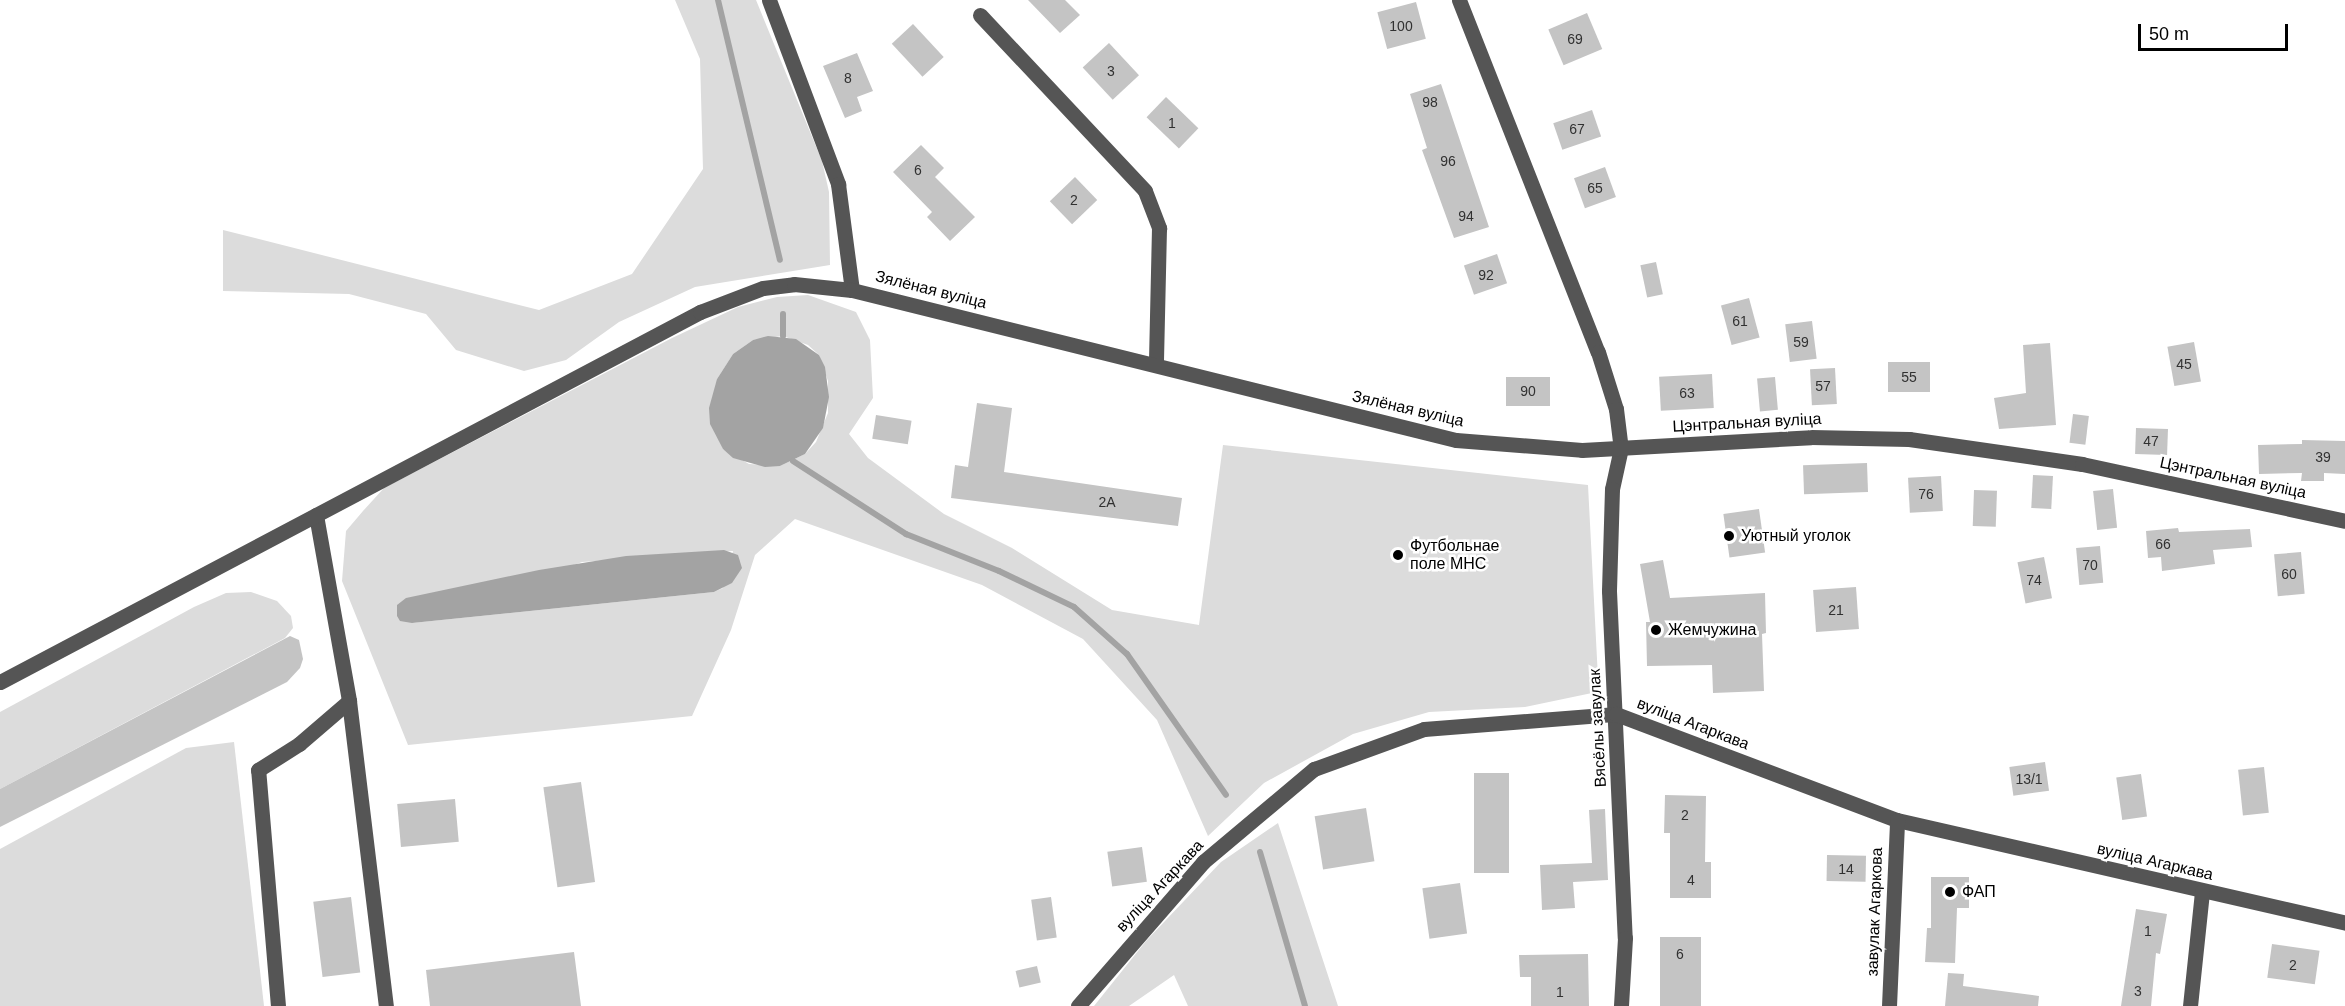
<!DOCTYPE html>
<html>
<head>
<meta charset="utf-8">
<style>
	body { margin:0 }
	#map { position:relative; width:2345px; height:1006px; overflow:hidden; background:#fff; font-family:Helvetica,sans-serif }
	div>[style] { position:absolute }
	.green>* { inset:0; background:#dcdcdc }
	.water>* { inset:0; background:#a3a3a3 }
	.stream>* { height:6px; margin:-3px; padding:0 3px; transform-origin:3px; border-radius:3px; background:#a3a3a3 }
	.building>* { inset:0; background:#c4c4c4; transform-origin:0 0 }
	.minor>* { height:15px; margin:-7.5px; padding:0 7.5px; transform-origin:7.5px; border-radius:7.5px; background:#555 }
	.dots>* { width:16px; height:16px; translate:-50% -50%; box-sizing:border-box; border:3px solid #fff; border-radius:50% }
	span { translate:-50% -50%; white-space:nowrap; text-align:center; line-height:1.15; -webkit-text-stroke:5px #fff; paint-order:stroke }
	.number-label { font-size:14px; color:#313131 }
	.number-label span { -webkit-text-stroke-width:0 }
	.street-label { font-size:16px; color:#000 }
	.poi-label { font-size:16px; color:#000 }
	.left { translate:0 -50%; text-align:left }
	.scale { position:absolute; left:2138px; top:24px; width:150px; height:27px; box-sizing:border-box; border:3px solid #000; border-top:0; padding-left:8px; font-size:18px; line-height:21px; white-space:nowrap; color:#000; -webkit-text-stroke:4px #fff; paint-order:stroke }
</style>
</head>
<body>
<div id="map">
	<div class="green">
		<div style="clip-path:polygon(675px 0,756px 0,822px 161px,829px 192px,830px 265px,695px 287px,619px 322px,566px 360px,524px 371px,456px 350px,426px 314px,349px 294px,223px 291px,223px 230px,539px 310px,632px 274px,703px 169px,700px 59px)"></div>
		<div style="clip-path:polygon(evenodd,808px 295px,856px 312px,870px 340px,873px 398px,849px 434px,868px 458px,944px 514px,1012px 548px,1112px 610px,1199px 625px,1223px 445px,1588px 485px,1598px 678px,1592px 693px,1525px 707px,1429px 712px,1353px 734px,1264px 783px,1208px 836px,1157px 720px,1083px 639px,982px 585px,795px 519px,755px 555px,731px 630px,692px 716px,408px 745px,342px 581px,346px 531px,363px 511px,384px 488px,672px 338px,738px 307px,777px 297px,808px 295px,783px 336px,808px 345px,819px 355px,828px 381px,828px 413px,816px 442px,805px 454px,780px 466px,749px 464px,723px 449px,717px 379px,733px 354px,753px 340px,783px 336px,808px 295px,733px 551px,723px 588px,714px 592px,412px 623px,582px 562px,733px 551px)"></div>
		<div style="clip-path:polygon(251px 592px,277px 601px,291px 616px,293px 628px,285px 638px,0 789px,0 712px,194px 607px,226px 593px)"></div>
		<div style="clip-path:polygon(234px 742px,264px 1006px,0 1006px,0 849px,186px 748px)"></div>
		<div style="clip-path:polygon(1278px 823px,1338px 1006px,1188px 1006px,1174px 975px,1129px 1006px,1094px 1006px,1146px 941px,1221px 862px)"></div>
	</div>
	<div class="water">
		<div style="clip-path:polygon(768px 336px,796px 339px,819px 355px,825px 367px,829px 397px,823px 428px,805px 454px,780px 466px,765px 467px,733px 458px,723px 449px,710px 424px,709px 408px,717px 379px,733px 354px,753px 340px)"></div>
		<div style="clip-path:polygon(724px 550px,738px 555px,742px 568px,732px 583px,714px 592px,412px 623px,400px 621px,397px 616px,397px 605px,406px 598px,539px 570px,626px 556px)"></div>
	</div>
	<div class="stream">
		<div style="left:718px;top:0;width:267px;rotate:76.6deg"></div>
		<div style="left:783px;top:336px;width:22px;rotate:-90deg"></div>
		<div style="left:793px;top:461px;width:135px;rotate:32.9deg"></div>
		<div style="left:906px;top:534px;width:100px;rotate:21.7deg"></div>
		<div style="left:999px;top:571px;width:83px;rotate:25.6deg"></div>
		<div style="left:1074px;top:607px;width:71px;rotate:41.6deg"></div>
		<div style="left:1127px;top:654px;width:172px;rotate:54.9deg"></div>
		<div style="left:1260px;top:852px;width:160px;rotate:73.7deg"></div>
	</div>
	<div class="building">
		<div style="clip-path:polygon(1028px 0,1065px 0,1080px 15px,1060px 33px)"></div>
		<div style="left:1416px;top:2px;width:38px;height:40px;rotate:75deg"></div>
		<div style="left:1587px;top:13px;width:39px;height:42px;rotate:67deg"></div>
		<div style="left:913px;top:24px;width:45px;height:29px;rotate:47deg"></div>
		<div style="left:1109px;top:43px;width:44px;height:36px;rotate:47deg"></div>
		<div style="clip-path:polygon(857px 53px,873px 91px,857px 97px,862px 111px,845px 118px,823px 66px)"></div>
		<div style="clip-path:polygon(1441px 84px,1489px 227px,1454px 238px,1422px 150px,1427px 148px,1410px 94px)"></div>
		<div style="left:1166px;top:97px;width:45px;height:28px;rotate:44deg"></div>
		<div style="left:1592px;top:110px;width:28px;height:41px;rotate:71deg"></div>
		<div style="clip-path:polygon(921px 145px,944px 168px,935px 177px,975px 217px,950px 241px,927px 217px,932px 212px,893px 172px)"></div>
		<div style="left:1605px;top:167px;width:32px;height:33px;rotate:70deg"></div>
		<div style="left:1075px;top:177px;width:32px;height:35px;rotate:46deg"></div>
		<div style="left:1497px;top:254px;width:31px;height:35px;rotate:71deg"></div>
		<div style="left:1656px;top:262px;width:33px;height:16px;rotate:78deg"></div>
		<div style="left:1749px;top:298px;width:41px;height:29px;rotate:75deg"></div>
		<div style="left:1812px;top:321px;width:38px;height:27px;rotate:83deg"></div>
		<div style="left:2194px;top:342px;width:40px;height:27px;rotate:80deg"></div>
		<div style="clip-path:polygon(2050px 343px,2056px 425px,1999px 429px,1994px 398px,2026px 393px,2023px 345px)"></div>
		<div style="left:1930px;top:362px;width:30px;height:42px;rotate:90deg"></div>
		<div style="left:1835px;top:368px;width:36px;height:25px;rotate:87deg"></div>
		<div style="left:1712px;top:374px;width:34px;height:53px;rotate:87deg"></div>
		<div style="left:1506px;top:377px;width:44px;height:29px"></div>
		<div style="left:1775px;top:377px;width:33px;height:18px;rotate:85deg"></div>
		<div style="clip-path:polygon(977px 403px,1012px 408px,1004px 472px,1182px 498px,1178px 526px,951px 498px,955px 465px,968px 467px)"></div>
		<div style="left:2073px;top:414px;width:16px;height:29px;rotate:7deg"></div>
		<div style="left:876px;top:415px;width:36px;height:24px;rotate:9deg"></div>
		<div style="left:2136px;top:428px;width:32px;height:26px;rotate:2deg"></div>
		<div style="clip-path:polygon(2302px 440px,2345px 441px,2345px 474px,2324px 473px,2324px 481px,2301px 481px,2302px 473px,2259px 474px,2258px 445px,2302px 444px)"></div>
		<div style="left:1867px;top:463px;width:29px;height:64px;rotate:88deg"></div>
		<div style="left:2033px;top:475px;width:20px;height:33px;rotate:3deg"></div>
		<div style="left:1941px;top:476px;width:35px;height:33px;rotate:87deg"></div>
		<div style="left:2113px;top:489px;width:39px;height:20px;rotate:84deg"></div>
		<div style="left:1974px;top:490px;width:23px;height:36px;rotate:2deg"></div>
		<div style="left:1759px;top:509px;width:44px;height:36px;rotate:82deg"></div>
		<div style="clip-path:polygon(2178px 528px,2179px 532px,2250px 529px,2252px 547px,2213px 550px,2215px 564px,2162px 571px,2161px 557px,2148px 558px,2146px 531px)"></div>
		<div style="left:2100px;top:546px;width:37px;height:24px;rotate:85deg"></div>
		<div style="left:2301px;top:552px;width:42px;height:27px;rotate:85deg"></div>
		<div style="left:2044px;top:557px;width:42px;height:27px;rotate:79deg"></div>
		<div style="clip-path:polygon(1663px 560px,1670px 598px,1765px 593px,1766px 633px,1762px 634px,1764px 691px,1713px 693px,1712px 665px,1647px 666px,1646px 622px,1650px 622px,1640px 564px)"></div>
		<div style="left:1856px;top:587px;width:42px;height:43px;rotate:86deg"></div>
		<div style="clip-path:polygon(290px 636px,299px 640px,303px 659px,300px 668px,287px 682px,0 827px,0 789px)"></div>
		<div style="left:2045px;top:762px;width:29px;height:36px;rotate:82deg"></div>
		<div style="left:2264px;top:767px;width:46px;height:26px;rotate:84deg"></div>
		<div style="left:1474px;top:773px;width:35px;height:100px"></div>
		<div style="left:2141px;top:774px;width:43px;height:25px;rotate:82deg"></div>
		<div style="left:581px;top:782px;width:101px;height:38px;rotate:82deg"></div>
		<div style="clip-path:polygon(1665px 795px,1706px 796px,1705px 862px,1711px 862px,1711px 898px,1670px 898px,1670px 833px,1664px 833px)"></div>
		<div style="left:455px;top:799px;width:43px;height:58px;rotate:85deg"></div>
		<div style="left:1366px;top:808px;width:54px;height:52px;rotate:81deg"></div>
		<div style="clip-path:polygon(1605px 809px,1608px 880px,1573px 882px,1575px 908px,1542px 910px,1540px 865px,1592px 863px,1589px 810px)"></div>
		<div style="left:1142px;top:847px;width:35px;height:35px;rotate:82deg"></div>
		<div style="left:1827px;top:855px;width:39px;height:26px;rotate:1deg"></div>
		<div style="clip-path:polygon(1931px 877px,1969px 877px,1969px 908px,1957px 908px,1955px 963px,1925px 962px,1927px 928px,1931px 928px)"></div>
		<div style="left:1460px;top:883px;width:51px;height:38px;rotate:82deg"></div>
		<div style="left:351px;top:897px;width:76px;height:38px;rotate:83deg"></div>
		<div style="left:1051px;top:897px;width:41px;height:20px;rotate:82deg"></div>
		<div style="clip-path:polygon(2136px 909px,2167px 914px,2160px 954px,2156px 953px,2151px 1006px,2121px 1006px)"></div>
		<div style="left:1660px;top:937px;width:41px;height:69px"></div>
		<div style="left:2272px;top:944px;width:48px;height:34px;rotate:8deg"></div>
		<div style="clip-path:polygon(574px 952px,581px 1006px,430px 1006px,426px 970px)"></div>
		<div style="clip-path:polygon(1588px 954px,1589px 1006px,1531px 1006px,1531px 977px,1520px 977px,1519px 955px)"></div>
		<div style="left:1037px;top:966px;width:17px;height:22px;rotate:77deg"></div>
		<div style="clip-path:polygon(1948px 973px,1964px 974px,1963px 986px,2039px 996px,2038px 1006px,1945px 1006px)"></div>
	</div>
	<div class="minor">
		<div style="left:769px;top:0;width:197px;rotate:69.4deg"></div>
		<div style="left:838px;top:184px;width:107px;rotate:82.5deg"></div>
		<div style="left:1459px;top:0;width:378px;rotate:68.5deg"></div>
		<div style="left:1598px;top:352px;width:60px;rotate:72.5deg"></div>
		<div style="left:1616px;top:409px;width:39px;rotate:83deg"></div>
		<div style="left:1621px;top:448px;width:42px;rotate:102.4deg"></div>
		<div style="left:1612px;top:489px;width:102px;rotate:91.7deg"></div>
		<div style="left:1609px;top:591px;width:347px;rotate:87.4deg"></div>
		<div style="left:1625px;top:938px;width:68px;rotate:93.4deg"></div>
		<div style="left:980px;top:15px;width:241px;rotate:46.8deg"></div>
		<div style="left:1145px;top:191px;width:40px;rotate:69deg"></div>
		<div style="left:1159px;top:228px;width:135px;rotate:91.3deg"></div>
		<div style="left:316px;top:515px;width:189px;rotate:79.9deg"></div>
		<div style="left:349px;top:701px;width:307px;rotate:83.1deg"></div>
		<div style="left:0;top:682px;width:792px;rotate:-27.86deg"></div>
		<div style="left:700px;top:312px;width:67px;rotate:-20.9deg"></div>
		<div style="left:763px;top:288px;width:31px;rotate:-7deg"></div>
		<div style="left:794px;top:284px;width:58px;rotate:5.9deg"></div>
		<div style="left:852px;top:290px;width:622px;rotate:13.95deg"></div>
		<div style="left:1456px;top:440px;width:126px;rotate:4.5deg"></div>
		<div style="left:1582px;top:450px;width:229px;rotate:-3.2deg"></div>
		<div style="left:1811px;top:437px;width:98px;rotate:1.2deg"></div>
		<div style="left:1909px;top:439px;width:175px;rotate:8.2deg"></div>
		<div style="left:2082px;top:464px;width:269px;rotate:12.2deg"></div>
		<div style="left:278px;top:1006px;width:237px;rotate:-94.8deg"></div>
		<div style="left:258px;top:770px;width:49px;rotate:-32.4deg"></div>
		<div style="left:299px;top:744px;width:66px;rotate:-40.7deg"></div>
		<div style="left:1078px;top:1006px;width:191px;rotate:-49deg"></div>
		<div style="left:1203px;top:862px;width:145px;rotate:-40deg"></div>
		<div style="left:1314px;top:769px;width:117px;rotate:-20deg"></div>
		<div style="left:1424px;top:729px;width:193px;rotate:-4.5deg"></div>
		<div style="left:1616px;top:714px;width:300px;rotate:20.7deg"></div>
		<div style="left:1897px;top:820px;width:460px;rotate:12.9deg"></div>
		<div style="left:1889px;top:1006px;width:186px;rotate:-87.5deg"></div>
		<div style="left:2190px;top:1006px;width:115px;rotate:-84deg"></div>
	</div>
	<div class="dots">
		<div style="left:1729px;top:536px;background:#000"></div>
		<div style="left:1398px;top:555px;background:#000"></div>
		<div style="left:1656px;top:630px;background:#000"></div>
		<div style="left:1950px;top:892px;background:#000"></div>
	</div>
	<div class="number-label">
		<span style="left:1401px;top:26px">100</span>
		<span style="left:1575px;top:39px">69</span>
		<span style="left:1111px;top:71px">3</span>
		<span style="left:848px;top:78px">8</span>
		<span style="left:1430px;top:102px">98</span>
		<span style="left:1172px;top:123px">1</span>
		<span style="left:1577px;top:129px">67</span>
		<span style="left:1448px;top:161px">96</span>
		<span style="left:918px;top:170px">6</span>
		<span style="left:1595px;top:188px">65</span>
		<span style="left:1074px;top:200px">2</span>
		<span style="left:1466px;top:216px">94</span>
		<span style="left:1486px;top:275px">92</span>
		<span style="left:1740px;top:321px">61</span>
		<span style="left:1801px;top:342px">59</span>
		<span style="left:2184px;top:364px">45</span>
		<span style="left:1909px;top:377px">55</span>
		<span style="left:1823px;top:386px">57</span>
		<span style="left:1528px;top:391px">90</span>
		<span style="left:1687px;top:393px">63</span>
		<span style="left:2151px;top:441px">47</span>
		<span style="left:2323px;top:457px">39</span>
		<span style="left:1926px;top:494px">76</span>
		<span style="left:1107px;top:502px">2А</span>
		<span style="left:2163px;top:544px">66</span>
		<span style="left:2090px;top:565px">70</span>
		<span style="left:2289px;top:574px">60</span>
		<span style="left:2034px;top:580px">74</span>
		<span style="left:1836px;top:610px">21</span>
		<span style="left:2029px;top:779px">13/1</span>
		<span style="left:1685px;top:815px">2</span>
		<span style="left:1846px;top:869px">14</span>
		<span style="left:1691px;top:880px">4</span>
		<span style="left:2148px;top:931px">1</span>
		<span style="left:1680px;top:954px">6</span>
		<span style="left:2293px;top:965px">2</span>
		<span style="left:2138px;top:991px">3</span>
		<span style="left:1560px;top:992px">1</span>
	</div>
	<div class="street-label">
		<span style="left:931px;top:290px;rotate:14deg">Зялёная вуліца</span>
		<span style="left:1408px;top:409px;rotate:13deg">Зялёная вуліца</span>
		<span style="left:1747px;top:423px;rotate:-3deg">Цэнтральная вуліца</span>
		<span style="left:2233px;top:478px;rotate:12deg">Цэнтральная вуліца</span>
		<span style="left:1693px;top:724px;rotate:21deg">вуліца Агаркава</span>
		<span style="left:1598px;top:728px;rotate:-93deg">Вясёлы завулак</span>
		<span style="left:2155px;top:862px;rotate:13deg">вуліца Агаркава</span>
		<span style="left:1160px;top:886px;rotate:-47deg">вуліца Агаркава</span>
		<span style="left:1875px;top:912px;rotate:-88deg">завулак Агаркова</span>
	</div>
	<div class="poi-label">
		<span class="left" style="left:1741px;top:536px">Уютный уголок</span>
		<span class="left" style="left:1410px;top:555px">Футбольнае<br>поле МНС</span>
		<span class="left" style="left:1668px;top:630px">Жемчужина</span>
		<span class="left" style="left:1962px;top:892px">ФАП</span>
	</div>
	<div class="scale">50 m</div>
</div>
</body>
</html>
